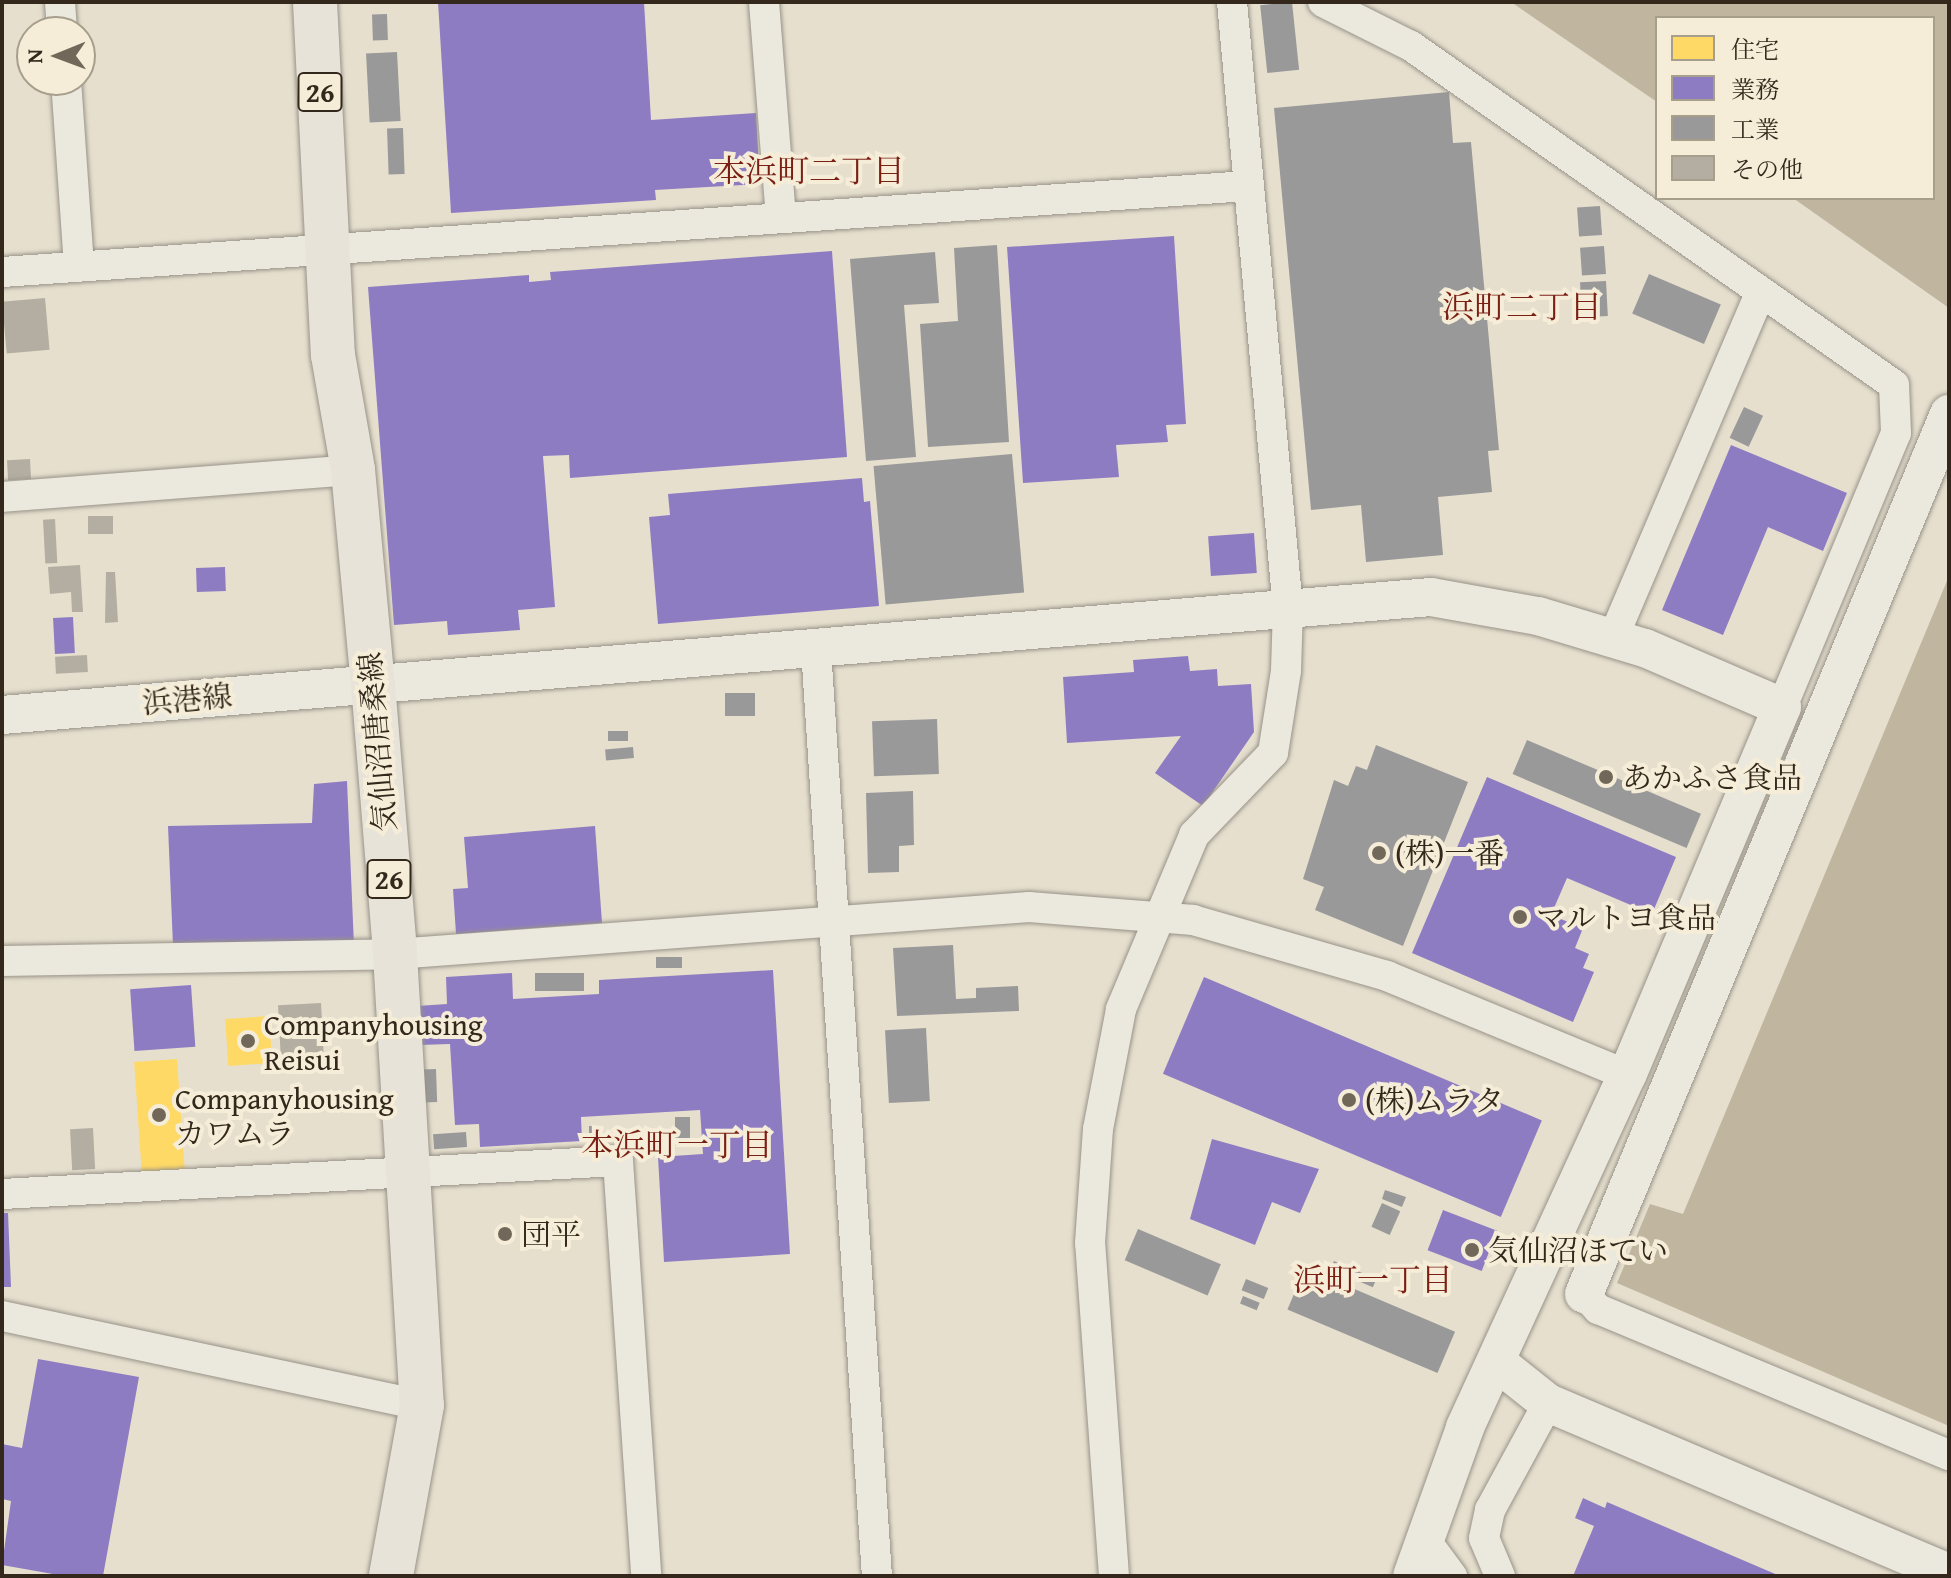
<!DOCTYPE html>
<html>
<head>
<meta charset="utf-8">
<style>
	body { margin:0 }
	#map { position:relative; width:1951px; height:1578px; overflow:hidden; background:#e6dfce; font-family:"Gentium Book Plus","Noto Serif JP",serif }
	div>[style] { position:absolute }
	.water>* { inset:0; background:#c0b59e }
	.homes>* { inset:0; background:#ffd966; transform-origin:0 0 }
	.offices>* { inset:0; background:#8e7cc3; transform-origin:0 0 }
	.industry>* { inset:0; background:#999; transform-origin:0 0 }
	.building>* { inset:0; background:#b3aea1; transform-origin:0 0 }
	.roads { filter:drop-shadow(0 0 2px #989388) drop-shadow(0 0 2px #989388) }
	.minor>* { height:30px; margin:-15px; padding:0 15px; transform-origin:15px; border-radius:15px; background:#ebe8de }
	.tertiary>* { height:38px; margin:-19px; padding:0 19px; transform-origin:19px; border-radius:19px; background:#ebe8de }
	.primary>* { height:44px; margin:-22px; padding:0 22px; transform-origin:22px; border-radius:22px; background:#e8e3d9 }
	.dots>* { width:22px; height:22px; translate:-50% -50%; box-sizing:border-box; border:4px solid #f5edd8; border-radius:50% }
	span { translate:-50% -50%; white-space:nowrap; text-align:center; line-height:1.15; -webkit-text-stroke:8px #f5edd8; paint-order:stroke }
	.shield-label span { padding:2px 6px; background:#f5edd8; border:2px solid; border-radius:6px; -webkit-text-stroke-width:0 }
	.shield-label { font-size:28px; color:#33281b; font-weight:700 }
	.street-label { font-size:30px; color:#33281b }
	.poi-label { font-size:30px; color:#33281b }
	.left { translate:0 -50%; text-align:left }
	.neighbourhood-label { font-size:32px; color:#7a1f14 }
	.frame { position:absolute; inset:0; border:4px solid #33281b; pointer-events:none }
	.legend { position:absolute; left:1655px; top:16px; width:280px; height:184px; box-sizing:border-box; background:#f5edd8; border:2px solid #a79e8c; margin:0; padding:10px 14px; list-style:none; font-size:24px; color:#33281b }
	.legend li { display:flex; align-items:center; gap:16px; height:40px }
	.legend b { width:40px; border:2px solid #a79e8c }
	.north { position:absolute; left:16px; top:16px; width:80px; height:80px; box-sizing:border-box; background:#f5edd8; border:2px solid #a79e8c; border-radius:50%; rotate:269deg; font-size:22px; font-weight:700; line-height:32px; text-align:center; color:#33281b }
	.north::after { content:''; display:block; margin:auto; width:28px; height:36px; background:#72685a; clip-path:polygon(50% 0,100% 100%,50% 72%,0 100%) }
</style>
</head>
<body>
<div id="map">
	<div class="water">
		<div style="clip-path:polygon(1511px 2px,1949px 2px,1949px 308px,1793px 198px,1933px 198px,1933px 18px,1657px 18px,1657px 102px)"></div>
		<div style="clip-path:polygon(1949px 576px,1949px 1426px,1617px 1283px,1650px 1204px,1683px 1214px)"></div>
	</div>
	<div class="homes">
		<div style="left:269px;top:1016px;width:47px;height:44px;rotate:86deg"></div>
		<div style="left:177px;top:1059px;width:110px;height:43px;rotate:86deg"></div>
	</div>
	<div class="offices">
		<div style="clip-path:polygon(438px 2px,644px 2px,651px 120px,756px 113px,760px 184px,655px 190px,656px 200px,451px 213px)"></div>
		<div style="clip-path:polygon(1174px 236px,1186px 424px,1166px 425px,1168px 442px,1116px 445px,1119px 477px,1023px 483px,1007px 247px)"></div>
		<div style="clip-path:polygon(832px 251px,847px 457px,570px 478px,569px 455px,543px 456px,555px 607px,518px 610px,520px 630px,448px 635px,447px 621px,394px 625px,368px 287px,529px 275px,529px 282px,551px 280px,550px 272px)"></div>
		<div style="clip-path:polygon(1731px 445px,1847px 493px,1823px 551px,1768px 527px,1723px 635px,1662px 610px)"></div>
		<div style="clip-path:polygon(862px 478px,864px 502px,870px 501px,879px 606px,658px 624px,649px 517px,670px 515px,668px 494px)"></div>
		<div style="left:1254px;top:533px;width:40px;height:46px;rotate:86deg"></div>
		<div style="left:225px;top:567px;width:24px;height:29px;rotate:88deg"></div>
		<div style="left:73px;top:617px;width:36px;height:20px;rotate:87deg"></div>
		<div style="clip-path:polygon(1188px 656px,1190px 671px,1217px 669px,1218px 686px,1251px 684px,1254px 732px,1203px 806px,1155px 773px,1181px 736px,1067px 743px,1063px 677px,1134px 672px,1133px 660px)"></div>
		<div style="clip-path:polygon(1487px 777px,1676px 857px,1652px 914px,1567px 878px,1551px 915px,1583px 928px,1575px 948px,1589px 954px,1583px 968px,1594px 972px,1573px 1022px,1412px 953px)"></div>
		<div style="clip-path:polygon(347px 781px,354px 946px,173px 946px,168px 826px,312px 823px,314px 784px)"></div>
		<div style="clip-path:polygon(595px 826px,602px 923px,456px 934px,453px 889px,468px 888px,464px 837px)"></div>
		<div style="clip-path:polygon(773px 970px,790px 1254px,664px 1262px,658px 1157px,703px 1154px,700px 1110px,581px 1117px,582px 1141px,480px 1147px,479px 1124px,455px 1125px,450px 1044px,419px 1045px,417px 1006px,447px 1004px,446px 977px,512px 973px,513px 999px,599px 994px,599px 980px)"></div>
		<div style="left:1204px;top:977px;width:367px;height:105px;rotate:23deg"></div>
		<div style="left:191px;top:985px;width:62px;height:61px;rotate:86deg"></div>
		<div style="clip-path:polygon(1212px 1139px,1319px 1169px,1300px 1213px,1272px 1202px,1255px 1245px,1190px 1219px)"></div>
		<div style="left:1443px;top:1210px;width:58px;height:43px;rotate:21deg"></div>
		<div style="clip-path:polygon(2px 1213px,8px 1213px,11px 1287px,2px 1287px)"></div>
		<div style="clip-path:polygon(38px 1359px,139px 1377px,103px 1576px,64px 1576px,2px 1565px,11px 1501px,2px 1499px,2px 1444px,22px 1448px)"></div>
		<div style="clip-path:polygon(1583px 1498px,1605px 1508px,1607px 1502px,1780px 1576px,1573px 1576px,1594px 1526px,1575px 1518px)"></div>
	</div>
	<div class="industry">
		<div style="left:1292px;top:2px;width:68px;height:32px;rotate:84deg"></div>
		<div style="left:387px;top:14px;width:26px;height:15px;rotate:88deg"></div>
		<div style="left:397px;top:52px;width:69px;height:31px;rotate:87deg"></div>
		<div style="clip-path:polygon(1449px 92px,1453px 143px,1471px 142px,1499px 450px,1488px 451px,1492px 492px,1438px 497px,1443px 555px,1366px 562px,1361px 505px,1311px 510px,1274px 108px)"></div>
		<div style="left:403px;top:128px;width:46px;height:16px;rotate:88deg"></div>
		<div style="left:1600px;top:206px;width:29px;height:23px;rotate:86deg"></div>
		<div style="clip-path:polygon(997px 245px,1009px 442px,928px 447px,920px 324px,958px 321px,954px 248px)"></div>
		<div style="left:1604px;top:246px;width:28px;height:24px;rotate:86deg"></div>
		<div style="clip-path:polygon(935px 252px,939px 303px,904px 305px,916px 457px,866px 461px,850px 259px)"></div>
		<div style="left:1649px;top:274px;width:78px;height:43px;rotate:23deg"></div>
		<div style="left:1606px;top:281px;width:35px;height:26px;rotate:87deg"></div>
		<div style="left:1744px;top:407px;width:21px;height:34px;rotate:25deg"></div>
		<div style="left:1012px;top:454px;width:139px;height:139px;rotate:85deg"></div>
		<div style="left:725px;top:693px;width:30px;height:23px"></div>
		<div style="left:937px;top:719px;width:55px;height:65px;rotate:88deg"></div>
		<div style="left:628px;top:731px;width:10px;height:20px;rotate:90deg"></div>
		<div style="left:1527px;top:740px;width:189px;height:37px;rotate:23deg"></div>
		<div style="clip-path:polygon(1376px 745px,1468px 782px,1403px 946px,1315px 910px,1324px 887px,1303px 879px,1334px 780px,1348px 786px,1356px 766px,1367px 770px)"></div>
		<div style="left:633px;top:747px;width:11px;height:28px;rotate:85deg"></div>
		<div style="clip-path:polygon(913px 791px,914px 845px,899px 846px,899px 872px,868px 873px,866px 793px)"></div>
		<div style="clip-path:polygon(953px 945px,956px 999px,976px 998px,976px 988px,1018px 986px,1019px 1011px,897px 1016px,893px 948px)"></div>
		<div style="left:682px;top:957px;width:11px;height:26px;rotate:90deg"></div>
		<div style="left:584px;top:973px;width:18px;height:49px;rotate:90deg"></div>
		<div style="left:926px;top:1028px;width:73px;height:41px;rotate:87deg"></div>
		<div style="left:436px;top:1069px;width:33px;height:15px;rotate:88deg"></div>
		<div style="left:675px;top:1117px;width:15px;height:29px"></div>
		<div style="left:589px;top:1126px;width:12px;height:16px"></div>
		<div style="left:466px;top:1132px;width:15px;height:33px;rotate:86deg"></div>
		<div style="clip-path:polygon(1385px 1190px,1406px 1197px,1402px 1207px,1382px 1199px)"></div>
		<div style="left:1382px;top:1203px;width:20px;height:26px;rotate:24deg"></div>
		<div style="left:1138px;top:1229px;width:90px;height:34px;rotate:23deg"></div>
		<div style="left:1334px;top:1261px;width:46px;height:9px;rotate:23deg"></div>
		<div style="left:1305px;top:1268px;width:163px;height:45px;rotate:23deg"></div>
		<div style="left:1246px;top:1279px;width:24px;height:12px;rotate:22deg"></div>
		<div style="left:1243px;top:1296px;width:18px;height:8px;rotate:22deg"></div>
	</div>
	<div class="building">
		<div style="left:45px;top:298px;width:52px;height:43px;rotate:85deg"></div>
		<div style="left:30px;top:459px;width:20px;height:23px;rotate:87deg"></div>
		<div style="left:88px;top:516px;width:25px;height:18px"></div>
		<div style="left:55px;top:519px;width:44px;height:12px;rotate:87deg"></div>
		<div style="clip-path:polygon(80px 565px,83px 612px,72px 612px,71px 592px,50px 594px,48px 567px)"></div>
		<div style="clip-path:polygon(106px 572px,115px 572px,118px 622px,105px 623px)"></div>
		<div style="left:87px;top:655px;width:17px;height:32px;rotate:87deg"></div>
		<div style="left:321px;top:1003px;width:60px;height:43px;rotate:87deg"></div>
		<div style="left:93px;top:1128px;width:41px;height:23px;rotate:87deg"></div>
	</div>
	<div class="roads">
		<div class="minor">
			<div style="left:60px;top:2px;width:30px;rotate:86deg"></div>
			<div style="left:764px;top:2px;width:215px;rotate:85.5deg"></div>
			<div style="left:1323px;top:2px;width:98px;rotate:26.6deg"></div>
			<div style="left:1411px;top:46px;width:590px;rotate:35.06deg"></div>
			<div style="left:1894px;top:385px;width:48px;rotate:87.6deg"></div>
			<div style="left:1896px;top:433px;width:297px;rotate:112.6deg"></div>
			<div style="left:66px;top:80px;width:186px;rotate:86deg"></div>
			<div style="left:2px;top:272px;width:1250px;rotate:-3.95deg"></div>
			<div style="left:2px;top:497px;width:352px;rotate:-4.4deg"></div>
			<div style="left:1613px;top:638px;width:373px;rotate:-66.9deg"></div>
			<div style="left:816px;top:649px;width:929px;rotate:86.24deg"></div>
			<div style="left:2px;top:961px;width:393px;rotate:-1deg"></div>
			<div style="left:395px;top:954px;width:636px;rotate:-4.24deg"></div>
			<div style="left:1029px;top:907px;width:165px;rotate:4.5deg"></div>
			<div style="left:1193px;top:920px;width:202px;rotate:16.1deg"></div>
			<div style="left:1387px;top:976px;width:260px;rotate:22.4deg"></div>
			<div style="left:2px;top:1194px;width:617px;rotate:-3.07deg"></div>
			<div style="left:618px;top:1161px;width:416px;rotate:86.1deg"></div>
			<div style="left:1584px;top:1294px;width:21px;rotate:47deg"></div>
			<div style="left:1598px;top:1309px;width:380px;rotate:22.6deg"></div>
			<div style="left:2px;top:1316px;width:429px;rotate:12deg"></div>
			<div style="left:1426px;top:1541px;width:44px;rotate:53.4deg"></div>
			<div style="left:1114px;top:1576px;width:334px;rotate:-94.1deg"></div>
			<div style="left:1090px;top:1243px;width:114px;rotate:-86deg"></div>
			<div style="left:1098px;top:1129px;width:122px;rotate:-79.1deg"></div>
			<div style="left:1121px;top:1009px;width:189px;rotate:-67.2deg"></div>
			<div style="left:1194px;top:835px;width:114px;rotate:-46.1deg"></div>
			<div style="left:1273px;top:753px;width:83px;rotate:-81deg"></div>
			<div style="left:1286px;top:671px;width:62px;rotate:-88.2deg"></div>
			<div style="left:1288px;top:609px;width:610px;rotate:-95.27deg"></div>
			<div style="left:1500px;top:1576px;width:41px;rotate:-112.8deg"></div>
			<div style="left:1484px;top:1538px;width:29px;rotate:-78deg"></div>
			<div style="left:1490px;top:1510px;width:122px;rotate:-61.5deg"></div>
		</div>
		<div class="tertiary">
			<div style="left:2px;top:715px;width:1434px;rotate:-4.72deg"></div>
			<div style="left:1431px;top:597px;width:109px;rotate:10.1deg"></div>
			<div style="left:1538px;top:616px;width:112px;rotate:16.7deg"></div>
			<div style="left:1645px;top:648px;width:149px;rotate:23.3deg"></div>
			<div style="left:1782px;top:707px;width:399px;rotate:112.8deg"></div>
			<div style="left:1627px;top:1075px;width:388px;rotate:114.7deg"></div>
			<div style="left:1465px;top:1428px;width:157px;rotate:109.7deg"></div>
			<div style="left:1584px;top:1294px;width:953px;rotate:-67.47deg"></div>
			<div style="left:1499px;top:1364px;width:63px;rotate:38.5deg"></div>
			<div style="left:1548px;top:1403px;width:436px;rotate:23deg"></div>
		</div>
		<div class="primary">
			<div style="left:315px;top:2px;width:353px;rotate:87.1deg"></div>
			<div style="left:333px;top:355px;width:117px;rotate:80.1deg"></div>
			<div style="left:353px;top:470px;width:215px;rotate:84.7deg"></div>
			<div style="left:373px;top:684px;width:271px;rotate:85.3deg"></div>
			<div style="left:395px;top:954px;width:452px;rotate:86.6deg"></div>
			<div style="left:422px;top:1405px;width:174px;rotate:100.3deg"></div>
		</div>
	</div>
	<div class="dots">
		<div style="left:1606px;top:777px;background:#72685a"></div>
		<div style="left:1379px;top:853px;background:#72685a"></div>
		<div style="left:1520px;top:917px;background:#72685a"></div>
		<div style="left:248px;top:1041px;background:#72685a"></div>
		<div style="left:1349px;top:1100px;background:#72685a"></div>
		<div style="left:159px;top:1115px;background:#72685a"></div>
		<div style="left:505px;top:1234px;background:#72685a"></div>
		<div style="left:1472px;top:1250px;background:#72685a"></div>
	</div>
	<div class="shield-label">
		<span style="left:320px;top:92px">26</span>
		<span style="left:389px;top:879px">26</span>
	</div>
	<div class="street-label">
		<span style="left:187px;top:699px;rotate:-5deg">浜港線</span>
		<span style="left:377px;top:742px;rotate:-95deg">気仙沼唐桑線</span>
	</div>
	<div class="poi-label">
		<span class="left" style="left:1622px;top:777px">あかふさ食品</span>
		<span class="left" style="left:1395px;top:853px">(株)一番</span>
		<span class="left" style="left:1536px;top:917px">マルトヨ食品</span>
		<span class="left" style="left:264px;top:1041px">Companyhousing<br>Reisui</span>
		<span class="left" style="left:175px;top:1115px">Companyhousing<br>カワムラ</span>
		<span class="left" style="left:1365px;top:1100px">(株)ムラタ</span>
		<span class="left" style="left:521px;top:1234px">団平</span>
		<span class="left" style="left:1488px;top:1250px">気仙沼ほてい</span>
	</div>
	<div class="neighbourhood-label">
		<span style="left:809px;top:171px">本浜町二丁目</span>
		<span style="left:1522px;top:307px">浜町二丁目</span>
		<span style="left:677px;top:1145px">本浜町一丁目</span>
		<span style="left:1373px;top:1280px">浜町一丁目</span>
	</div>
	<div class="frame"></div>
	<ul class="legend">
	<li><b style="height:22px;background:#ffd966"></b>住宅</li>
	<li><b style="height:22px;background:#8e7cc3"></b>業務</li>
	<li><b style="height:22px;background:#999"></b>工業</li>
	<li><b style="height:22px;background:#b3aea1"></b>その他</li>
	</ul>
	<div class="north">N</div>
</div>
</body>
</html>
